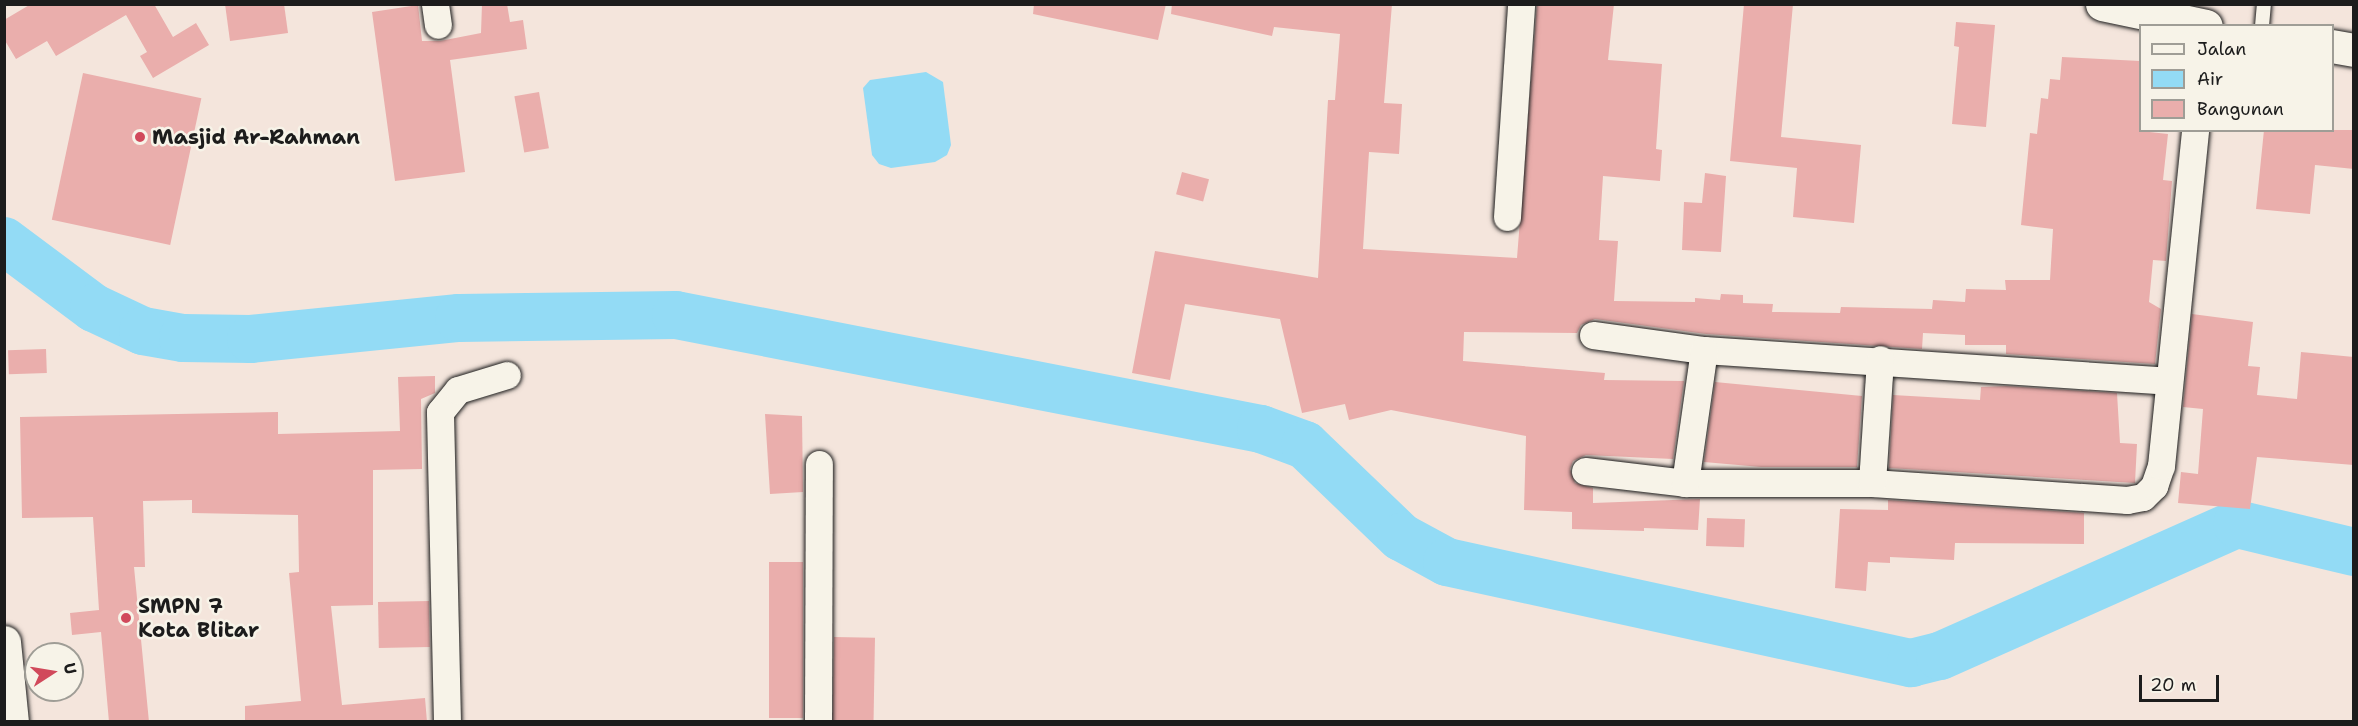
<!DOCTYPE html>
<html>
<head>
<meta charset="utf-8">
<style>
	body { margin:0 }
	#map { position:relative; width:2358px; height:726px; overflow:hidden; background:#f4e5dc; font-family:"Shantell Sans",sans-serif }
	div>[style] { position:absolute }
	.water>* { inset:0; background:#93dbf5 }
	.river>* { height:48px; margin:-24px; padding:0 24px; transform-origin:24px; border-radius:24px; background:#93dbf5 }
	.building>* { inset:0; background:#eaaeac; transform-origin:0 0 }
	.roads { filter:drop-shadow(0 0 2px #1c1c1c) drop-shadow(0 0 2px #1c1c1c) }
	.lane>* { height:14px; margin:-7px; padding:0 7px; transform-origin:7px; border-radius:7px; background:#f7f3e8 }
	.street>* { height:27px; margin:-13.5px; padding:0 13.5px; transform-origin:13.5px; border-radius:13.5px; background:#f7f3e8 }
	.secondary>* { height:33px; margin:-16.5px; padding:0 16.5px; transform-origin:16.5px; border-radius:16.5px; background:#f7f3e8 }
	.dots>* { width:16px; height:16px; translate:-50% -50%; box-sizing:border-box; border:3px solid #f7f3e8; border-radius:50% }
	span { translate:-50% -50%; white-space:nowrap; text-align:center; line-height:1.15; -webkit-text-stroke:5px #f7f3e8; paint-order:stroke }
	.poi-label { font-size:21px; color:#1c1c1c; font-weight:700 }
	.left { translate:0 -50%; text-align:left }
	.frame { position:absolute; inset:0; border:6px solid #1c1c1c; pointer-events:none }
	.legend { position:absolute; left:2139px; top:24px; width:195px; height:108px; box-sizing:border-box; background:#f7f3e8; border:2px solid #9f9d96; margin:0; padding:8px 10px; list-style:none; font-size:18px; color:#1c1c1c }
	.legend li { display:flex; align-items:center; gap:12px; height:30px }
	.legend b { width:30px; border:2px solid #9f9d96 }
	.north { position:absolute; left:24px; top:642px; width:60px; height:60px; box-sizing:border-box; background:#f7f3e8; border:2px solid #9f9d96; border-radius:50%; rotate:78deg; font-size:16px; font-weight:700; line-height:24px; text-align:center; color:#1c1c1c }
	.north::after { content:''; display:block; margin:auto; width:21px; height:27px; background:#d1495b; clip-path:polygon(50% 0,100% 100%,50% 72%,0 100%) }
	.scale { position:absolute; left:2139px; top:675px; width:80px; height:27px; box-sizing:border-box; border:3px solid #1c1c1c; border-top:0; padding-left:8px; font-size:18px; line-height:21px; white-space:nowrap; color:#1c1c1c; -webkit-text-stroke:4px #f7f3e8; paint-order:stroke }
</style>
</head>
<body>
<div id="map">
	<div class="water">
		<div style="clip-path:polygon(926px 72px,943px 82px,951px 145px,947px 155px,935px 162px,891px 168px,879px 164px,872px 155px,863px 88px,870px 80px)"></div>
	</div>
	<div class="river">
		<div style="left:4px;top:241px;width:112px;rotate:36.7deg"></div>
		<div style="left:94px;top:308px;width:54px;rotate:25.1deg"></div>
		<div style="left:143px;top:331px;width:41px;rotate:9.9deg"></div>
		<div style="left:183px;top:338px;width:68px;rotate:0.8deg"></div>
		<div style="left:251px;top:339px;width:209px;rotate:-5.8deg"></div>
		<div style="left:459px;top:318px;width:217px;rotate:-0.8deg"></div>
		<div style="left:676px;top:315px;width:596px;rotate:11.03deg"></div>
		<div style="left:1261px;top:429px;width:47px;rotate:20deg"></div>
		<div style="left:1305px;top:445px;width:133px;rotate:43.8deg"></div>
		<div style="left:1401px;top:537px;width:52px;rotate:28.5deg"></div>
		<div style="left:1447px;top:562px;width:475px;rotate:12.3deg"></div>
		<div style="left:1911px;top:663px;width:30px;rotate:-14deg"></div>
		<div style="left:1940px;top:656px;width:325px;rotate:-24deg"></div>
		<div style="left:2237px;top:524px;width:120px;rotate:13.5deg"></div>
	</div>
	<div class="building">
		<div style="clip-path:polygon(31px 4px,154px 4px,173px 37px,196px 23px,209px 45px,153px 78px,140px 56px,147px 52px,126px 15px,56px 56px,47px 41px,16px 59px,4px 39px,4px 20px)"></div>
		<div style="clip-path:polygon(225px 4px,284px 4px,288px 33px,230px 41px)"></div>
		<div style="clip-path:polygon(482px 4px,507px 4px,510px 22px,523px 20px,527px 49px,450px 60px,465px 172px,395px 181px,372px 12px,418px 5px,422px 41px,440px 41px,481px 33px)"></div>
		<div style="clip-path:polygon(1034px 4px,1166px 4px,1158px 40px,1033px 14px)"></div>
		<div style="clip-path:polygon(1172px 4px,1392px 4px,1384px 103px,1402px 104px,1399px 154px,1369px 152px,1363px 249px,1517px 258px,1537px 4px,1614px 4px,1608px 60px,1662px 64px,1656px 149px,1662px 150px,1660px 181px,1603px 176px,1599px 240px,1618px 241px,1614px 301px,1695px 302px,1695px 298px,1720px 300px,1721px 294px,1743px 295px,1743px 303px,1773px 304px,1772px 312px,1840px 313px,1841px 307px,1932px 309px,1933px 300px,1965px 302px,1966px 289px,2006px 290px,2005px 280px,2050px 280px,2053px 229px,2021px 225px,2030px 133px,2037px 134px,2041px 98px,2048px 99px,2050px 79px,2060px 80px,2062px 57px,2140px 61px,2140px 131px,2168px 134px,2163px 180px,2172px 181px,2166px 261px,2153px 260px,2149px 302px,2161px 309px,2155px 364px,2006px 354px,2006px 345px,1965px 345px,1965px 335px,1923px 333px,1922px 349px,1706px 334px,1595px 319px,1581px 325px,1577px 333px,1464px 332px,1463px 361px,1605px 373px,1604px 380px,1684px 381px,1673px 459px,1586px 455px,1573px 461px,1570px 469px,1575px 483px,1593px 488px,1593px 503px,1700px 499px,1698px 530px,1644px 528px,1644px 531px,1572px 529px,1572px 512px,1524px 510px,1526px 436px,1391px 410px,1349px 420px,1345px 404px,1302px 413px,1280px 319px,1185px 304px,1170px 380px,1132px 373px,1155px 251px,1318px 278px,1328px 100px,1335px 100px,1340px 34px,1274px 27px,1272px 36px,1171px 14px)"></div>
		<div style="clip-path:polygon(1744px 4px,1793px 4px,1781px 137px,1861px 145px,1854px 223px,1793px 217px,1797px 168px,1730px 161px)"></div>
		<div style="clip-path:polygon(1956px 22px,1995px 25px,1986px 127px,1952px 124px,1959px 47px,1954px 46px)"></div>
		<div style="left:83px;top:73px;width:121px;height:150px;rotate:12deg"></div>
		<div style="left:539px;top:92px;width:57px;height:25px;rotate:80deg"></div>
		<div style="clip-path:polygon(2264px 130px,2354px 130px,2354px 169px,2315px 165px,2310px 214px,2256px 209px)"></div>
		<div style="left:1182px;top:172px;width:28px;height:23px;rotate:15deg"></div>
		<div style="clip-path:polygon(1705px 173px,1726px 176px,1721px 252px,1682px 250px,1684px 202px,1702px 203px)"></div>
		<div style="clip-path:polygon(2192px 314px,2253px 322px,2248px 366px,2260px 367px,2257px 395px,2297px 399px,2301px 352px,2354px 357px,2354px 465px,2257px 457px,2250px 509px,2178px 503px,2181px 472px,2198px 474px,2203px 409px,2183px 407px)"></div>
		<div style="left:46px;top:349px;width:24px;height:38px;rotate:88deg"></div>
		<div style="clip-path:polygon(435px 376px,435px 393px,421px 399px,422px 469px,373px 470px,373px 605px,331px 606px,342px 705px,425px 698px,427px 722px,245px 722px,245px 706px,301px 701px,289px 573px,299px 572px,298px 515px,192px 513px,192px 500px,143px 501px,145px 567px,134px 567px,149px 722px,109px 722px,101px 632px,72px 635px,70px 613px,99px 610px,93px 517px,22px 518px,20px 417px,278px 412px,278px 434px,400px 431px,398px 377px)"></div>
		<div style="clip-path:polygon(1715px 382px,1862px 396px,1857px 467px,1761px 467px,1704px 462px)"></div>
		<div style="clip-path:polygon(2006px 386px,2117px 393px,2120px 443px,2137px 444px,2135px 483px,1889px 468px,1893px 395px,1980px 400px,1981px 387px)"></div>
		<div style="clip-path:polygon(765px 414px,802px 416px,803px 492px,770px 494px)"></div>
		<div style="clip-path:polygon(1888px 500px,2084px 513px,2084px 544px,1955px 543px,1954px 560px,1890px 557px,1890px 563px,1868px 562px,1866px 591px,1835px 588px,1840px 509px,1888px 510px)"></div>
		<div style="left:1707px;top:518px;width:38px;height:28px;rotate:2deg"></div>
		<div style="left:769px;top:562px;width:34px;height:156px"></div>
		<div style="left:429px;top:601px;width:46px;height:51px;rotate:89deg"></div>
		<div style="left:834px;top:637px;width:41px;height:85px;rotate:1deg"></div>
	</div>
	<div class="roads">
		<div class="lane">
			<div style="left:2262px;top:26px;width:22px;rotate:-85deg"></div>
		</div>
		<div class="street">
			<div style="left:435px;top:4px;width:21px;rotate:82deg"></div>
			<div style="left:1507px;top:217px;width:213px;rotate:-86.2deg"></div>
			<div style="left:1593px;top:335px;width:112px;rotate:7.7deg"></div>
			<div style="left:1704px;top:350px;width:465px;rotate:3.8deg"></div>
			<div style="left:1585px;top:471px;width:101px;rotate:6.8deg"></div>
			<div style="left:1685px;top:483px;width:187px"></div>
			<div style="left:1872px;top:483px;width:256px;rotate:3.8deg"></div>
			<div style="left:2127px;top:500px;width:16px;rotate:-11deg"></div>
			<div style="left:2143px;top:497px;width:16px;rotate:-45deg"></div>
			<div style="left:2154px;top:486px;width:21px;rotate:-71deg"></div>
			<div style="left:2161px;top:466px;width:338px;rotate:-84.2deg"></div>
			<div style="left:1685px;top:483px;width:134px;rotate:-81.9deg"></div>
			<div style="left:1872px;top:483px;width:124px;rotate:-86.3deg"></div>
			<div style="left:447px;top:722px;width:310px;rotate:-91.3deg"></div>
			<div style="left:440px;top:412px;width:28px;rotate:-51deg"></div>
			<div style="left:458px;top:390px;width:51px;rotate:-17deg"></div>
			<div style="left:818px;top:722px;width:258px;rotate:-89.8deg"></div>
		</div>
		<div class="secondary">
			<div style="left:2102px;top:4px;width:106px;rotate:11.9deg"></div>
			<div style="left:2332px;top:46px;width:22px;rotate:10deg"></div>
			<div style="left:4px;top:642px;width:80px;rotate:84.3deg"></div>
		</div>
	</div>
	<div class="dots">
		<div style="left:140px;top:137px;background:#d1495b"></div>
		<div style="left:126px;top:618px;background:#d1495b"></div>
	</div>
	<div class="poi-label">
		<span class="left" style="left:152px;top:137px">Masjid Ar-Rahman</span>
		<span class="left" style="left:138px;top:618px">SMPN 7<br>Kota Blitar</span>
	</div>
	<div class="frame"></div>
	<ul class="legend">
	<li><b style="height:8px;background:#f7f3e8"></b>Jalan</li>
	<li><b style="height:16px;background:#93dbf5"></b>Air</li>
	<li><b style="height:16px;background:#eaaeac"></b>Bangunan</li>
	</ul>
	<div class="north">U</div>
	<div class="scale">20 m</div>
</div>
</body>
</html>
